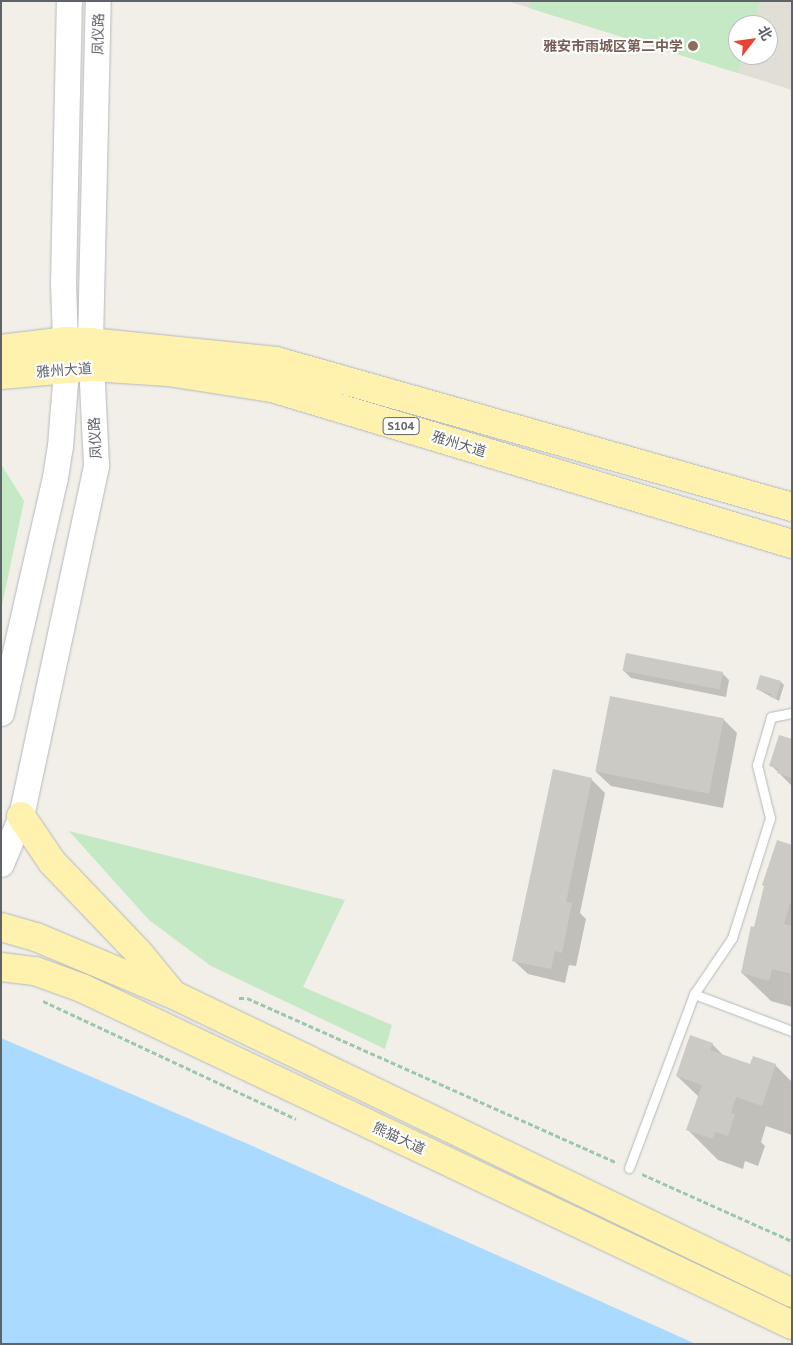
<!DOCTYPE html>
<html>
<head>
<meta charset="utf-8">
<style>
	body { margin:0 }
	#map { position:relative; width:793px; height:1345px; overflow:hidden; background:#f1efe8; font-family:"PT Sans","Noto Sans SC",sans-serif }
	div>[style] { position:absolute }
	.education>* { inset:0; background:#e1ded6 }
	.green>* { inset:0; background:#c5e8c5 }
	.water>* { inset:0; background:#aadaff }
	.shadow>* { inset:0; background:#0003 }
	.building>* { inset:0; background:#cccac5; transform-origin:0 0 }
	.path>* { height:3px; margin-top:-1.5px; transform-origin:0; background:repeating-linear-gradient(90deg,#9cc7a9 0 5px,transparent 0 7.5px) }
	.roads { filter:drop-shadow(0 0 1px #b5b8bc) drop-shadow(0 0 1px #b5b8bc) }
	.lane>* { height:9px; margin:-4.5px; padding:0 4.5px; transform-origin:4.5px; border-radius:4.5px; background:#fff }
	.secondary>* { height:25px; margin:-12.5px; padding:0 12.5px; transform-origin:12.5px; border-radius:12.5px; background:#fff }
	.primary>* { height:28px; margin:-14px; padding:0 14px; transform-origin:14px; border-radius:14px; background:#fff2af }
	.dots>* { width:14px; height:14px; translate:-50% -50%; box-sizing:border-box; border:2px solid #fff; border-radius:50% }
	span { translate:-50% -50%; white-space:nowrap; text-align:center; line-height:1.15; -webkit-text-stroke:4px #fff; paint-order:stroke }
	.shield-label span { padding:1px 4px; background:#fff; border:1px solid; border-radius:4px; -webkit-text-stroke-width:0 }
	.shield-label { font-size:12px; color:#5f6368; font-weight:700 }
	.street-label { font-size:14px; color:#5f6368 }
	.education-label { font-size:14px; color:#785e54; font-weight:700 }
	.right { translate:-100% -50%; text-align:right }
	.frame { position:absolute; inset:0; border:2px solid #5f6368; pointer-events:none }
	.north { position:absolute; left:728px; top:15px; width:50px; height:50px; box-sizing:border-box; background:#fff; border:1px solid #bfc1c3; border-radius:50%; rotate:60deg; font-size:14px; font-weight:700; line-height:20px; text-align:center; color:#5f6368 }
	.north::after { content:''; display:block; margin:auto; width:18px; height:22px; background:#ea4335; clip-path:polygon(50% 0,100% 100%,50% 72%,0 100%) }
</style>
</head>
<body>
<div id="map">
	<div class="education">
		<div style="clip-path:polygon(evenodd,507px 1px,792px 1px,792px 90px,738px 73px,507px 1px,738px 25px,768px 25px,768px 55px,738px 55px,738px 25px)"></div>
	</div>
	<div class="green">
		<div style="clip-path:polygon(531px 1px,760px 1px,753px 25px,738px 25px,738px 55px,743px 55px,738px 73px,529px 8px)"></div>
		<div style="clip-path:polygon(1px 464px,24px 501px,1px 610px)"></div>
		<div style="clip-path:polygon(69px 831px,345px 900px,303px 987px,392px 1025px,385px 1049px,211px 966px,149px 920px)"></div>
	</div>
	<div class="water">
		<div style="clip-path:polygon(1px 1038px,248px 1144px,696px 1344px,1px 1344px)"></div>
	</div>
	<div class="shadow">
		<div style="clip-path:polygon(624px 671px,722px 673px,729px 680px,726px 697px,631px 678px)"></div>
		<div style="clip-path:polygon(781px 682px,784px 685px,779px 701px,757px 689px)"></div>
		<div style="clip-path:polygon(723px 719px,737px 733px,723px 808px,611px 786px,596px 772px)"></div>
		<div style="clip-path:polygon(792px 741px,792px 786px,771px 765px)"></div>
		<div style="clip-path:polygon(591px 779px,605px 793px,580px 913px,586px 919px,576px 966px,569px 965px,565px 983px,528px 974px,513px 960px)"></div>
		<div style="clip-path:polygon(792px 846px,792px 1007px,771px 1001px,742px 973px,754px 928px)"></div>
		<div style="clip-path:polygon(712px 1044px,724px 1056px,751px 1065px,775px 1065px,792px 1082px,792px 1135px,766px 1126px,761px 1142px,765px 1146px,758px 1166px,745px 1161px,743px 1169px,718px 1160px,688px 1130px,699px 1097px,677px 1076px)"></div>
	</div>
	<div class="building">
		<div style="left:626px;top:653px;width:99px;height:18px;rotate:11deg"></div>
		<div style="clip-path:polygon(760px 675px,781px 681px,776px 699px,770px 697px,771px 694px,756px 689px)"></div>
		<div style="left:610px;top:696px;width:116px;height:77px;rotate:11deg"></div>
		<div style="clip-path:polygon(779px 735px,792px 739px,792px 778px,777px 773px,779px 769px,769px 766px)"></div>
		<div style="clip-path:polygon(553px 769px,592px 778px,566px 902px,572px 903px,562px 953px,555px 951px,551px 969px,512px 961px)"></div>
		<div style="clip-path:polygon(777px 840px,792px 845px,792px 904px,790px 903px,784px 924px,792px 926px,792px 974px,772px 969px,769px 981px,741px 973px,751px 926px,754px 927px,764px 886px,762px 885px)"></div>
		<div style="clip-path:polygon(690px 1035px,713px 1043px,710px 1050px,750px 1064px,753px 1056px,776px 1064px,762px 1106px,736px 1097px,731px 1113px,735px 1114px,728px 1136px,715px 1132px,713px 1139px,686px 1130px,702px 1085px,676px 1076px)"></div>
	</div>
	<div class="path">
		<div style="left:239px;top:998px;width:8px"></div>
		<div style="left:247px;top:998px;width:403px;rotate:24deg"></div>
		<div style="left:43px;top:1001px;width:279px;rotate:25deg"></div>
		<div style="left:642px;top:1174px;width:164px;rotate:24.1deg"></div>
	</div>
	<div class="roads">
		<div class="lane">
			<div style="left:694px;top:994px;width:105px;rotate:20.7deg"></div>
			<div style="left:629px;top:1168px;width:186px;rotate:-69.5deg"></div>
			<div style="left:694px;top:994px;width:68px;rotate:-55.8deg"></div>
			<div style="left:732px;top:938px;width:126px;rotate:-72.4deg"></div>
			<div style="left:770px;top:818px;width:55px;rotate:-103.8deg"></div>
			<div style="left:757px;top:765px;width:50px;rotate:-73.7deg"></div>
			<div style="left:771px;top:717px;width:21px;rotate:-11deg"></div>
		</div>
		<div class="secondary">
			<div style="left:1px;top:713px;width:242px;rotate:-77.1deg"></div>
			<div style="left:55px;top:477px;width:31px;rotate:-81deg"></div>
			<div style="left:60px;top:446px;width:77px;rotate:-85.5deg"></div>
			<div style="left:66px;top:369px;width:87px;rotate:-92deg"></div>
			<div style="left:63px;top:282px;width:281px;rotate:-88.8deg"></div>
			<div style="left:1px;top:864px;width:52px;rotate:-67.4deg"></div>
			<div style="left:21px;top:816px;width:359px;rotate:-77.9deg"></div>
			<div style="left:96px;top:465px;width:123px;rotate:-92.8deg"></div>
			<div style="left:90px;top:342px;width:341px;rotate:-88.7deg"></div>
		</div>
		<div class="primary">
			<div style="left:1px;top:349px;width:64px;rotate:-7.1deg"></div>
			<div style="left:65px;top:341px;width:25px;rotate:2deg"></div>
			<div style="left:90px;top:342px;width:187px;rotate:5.8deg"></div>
			<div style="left:276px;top:361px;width:536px;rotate:15.8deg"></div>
			<div style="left:1px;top:375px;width:89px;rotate:-5.1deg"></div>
			<div style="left:90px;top:367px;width:79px;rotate:3.6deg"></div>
			<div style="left:169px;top:372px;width:104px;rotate:8.8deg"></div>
			<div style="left:272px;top:388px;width:543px;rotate:16.7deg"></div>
			<div style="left:21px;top:816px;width:55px;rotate:56deg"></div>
			<div style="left:52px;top:862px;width:124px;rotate:46.3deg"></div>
			<div style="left:138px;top:952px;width:52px;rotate:50.5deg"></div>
			<div style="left:1px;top:927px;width:36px;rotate:16deg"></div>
			<div style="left:36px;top:937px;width:150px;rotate:22.8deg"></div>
			<div style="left:174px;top:995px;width:686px;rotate:25.74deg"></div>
			<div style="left:1px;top:967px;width:34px;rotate:7deg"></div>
			<div style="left:35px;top:971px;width:50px;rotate:19.9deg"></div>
			<div style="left:82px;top:988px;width:786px;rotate:25.39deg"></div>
		</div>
	</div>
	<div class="dots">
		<div style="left:693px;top:46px;background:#8d6e63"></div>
	</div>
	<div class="shield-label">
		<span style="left:401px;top:426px">S104</span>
	</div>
	<div class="street-label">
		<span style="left:98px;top:34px;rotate:-89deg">凤仪路</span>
		<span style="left:64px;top:370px;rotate:-4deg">雅州大道</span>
		<span style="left:95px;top:438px;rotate:-93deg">凤仪路</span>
		<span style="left:459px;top:444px;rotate:17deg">雅州大道</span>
		<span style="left:399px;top:1138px;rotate:25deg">熊猫大道</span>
	</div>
	<div class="education-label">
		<span class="right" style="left:683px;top:46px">雅安市雨城区第二中学</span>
	</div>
	<div class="frame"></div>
	<div class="north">北</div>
</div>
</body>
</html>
